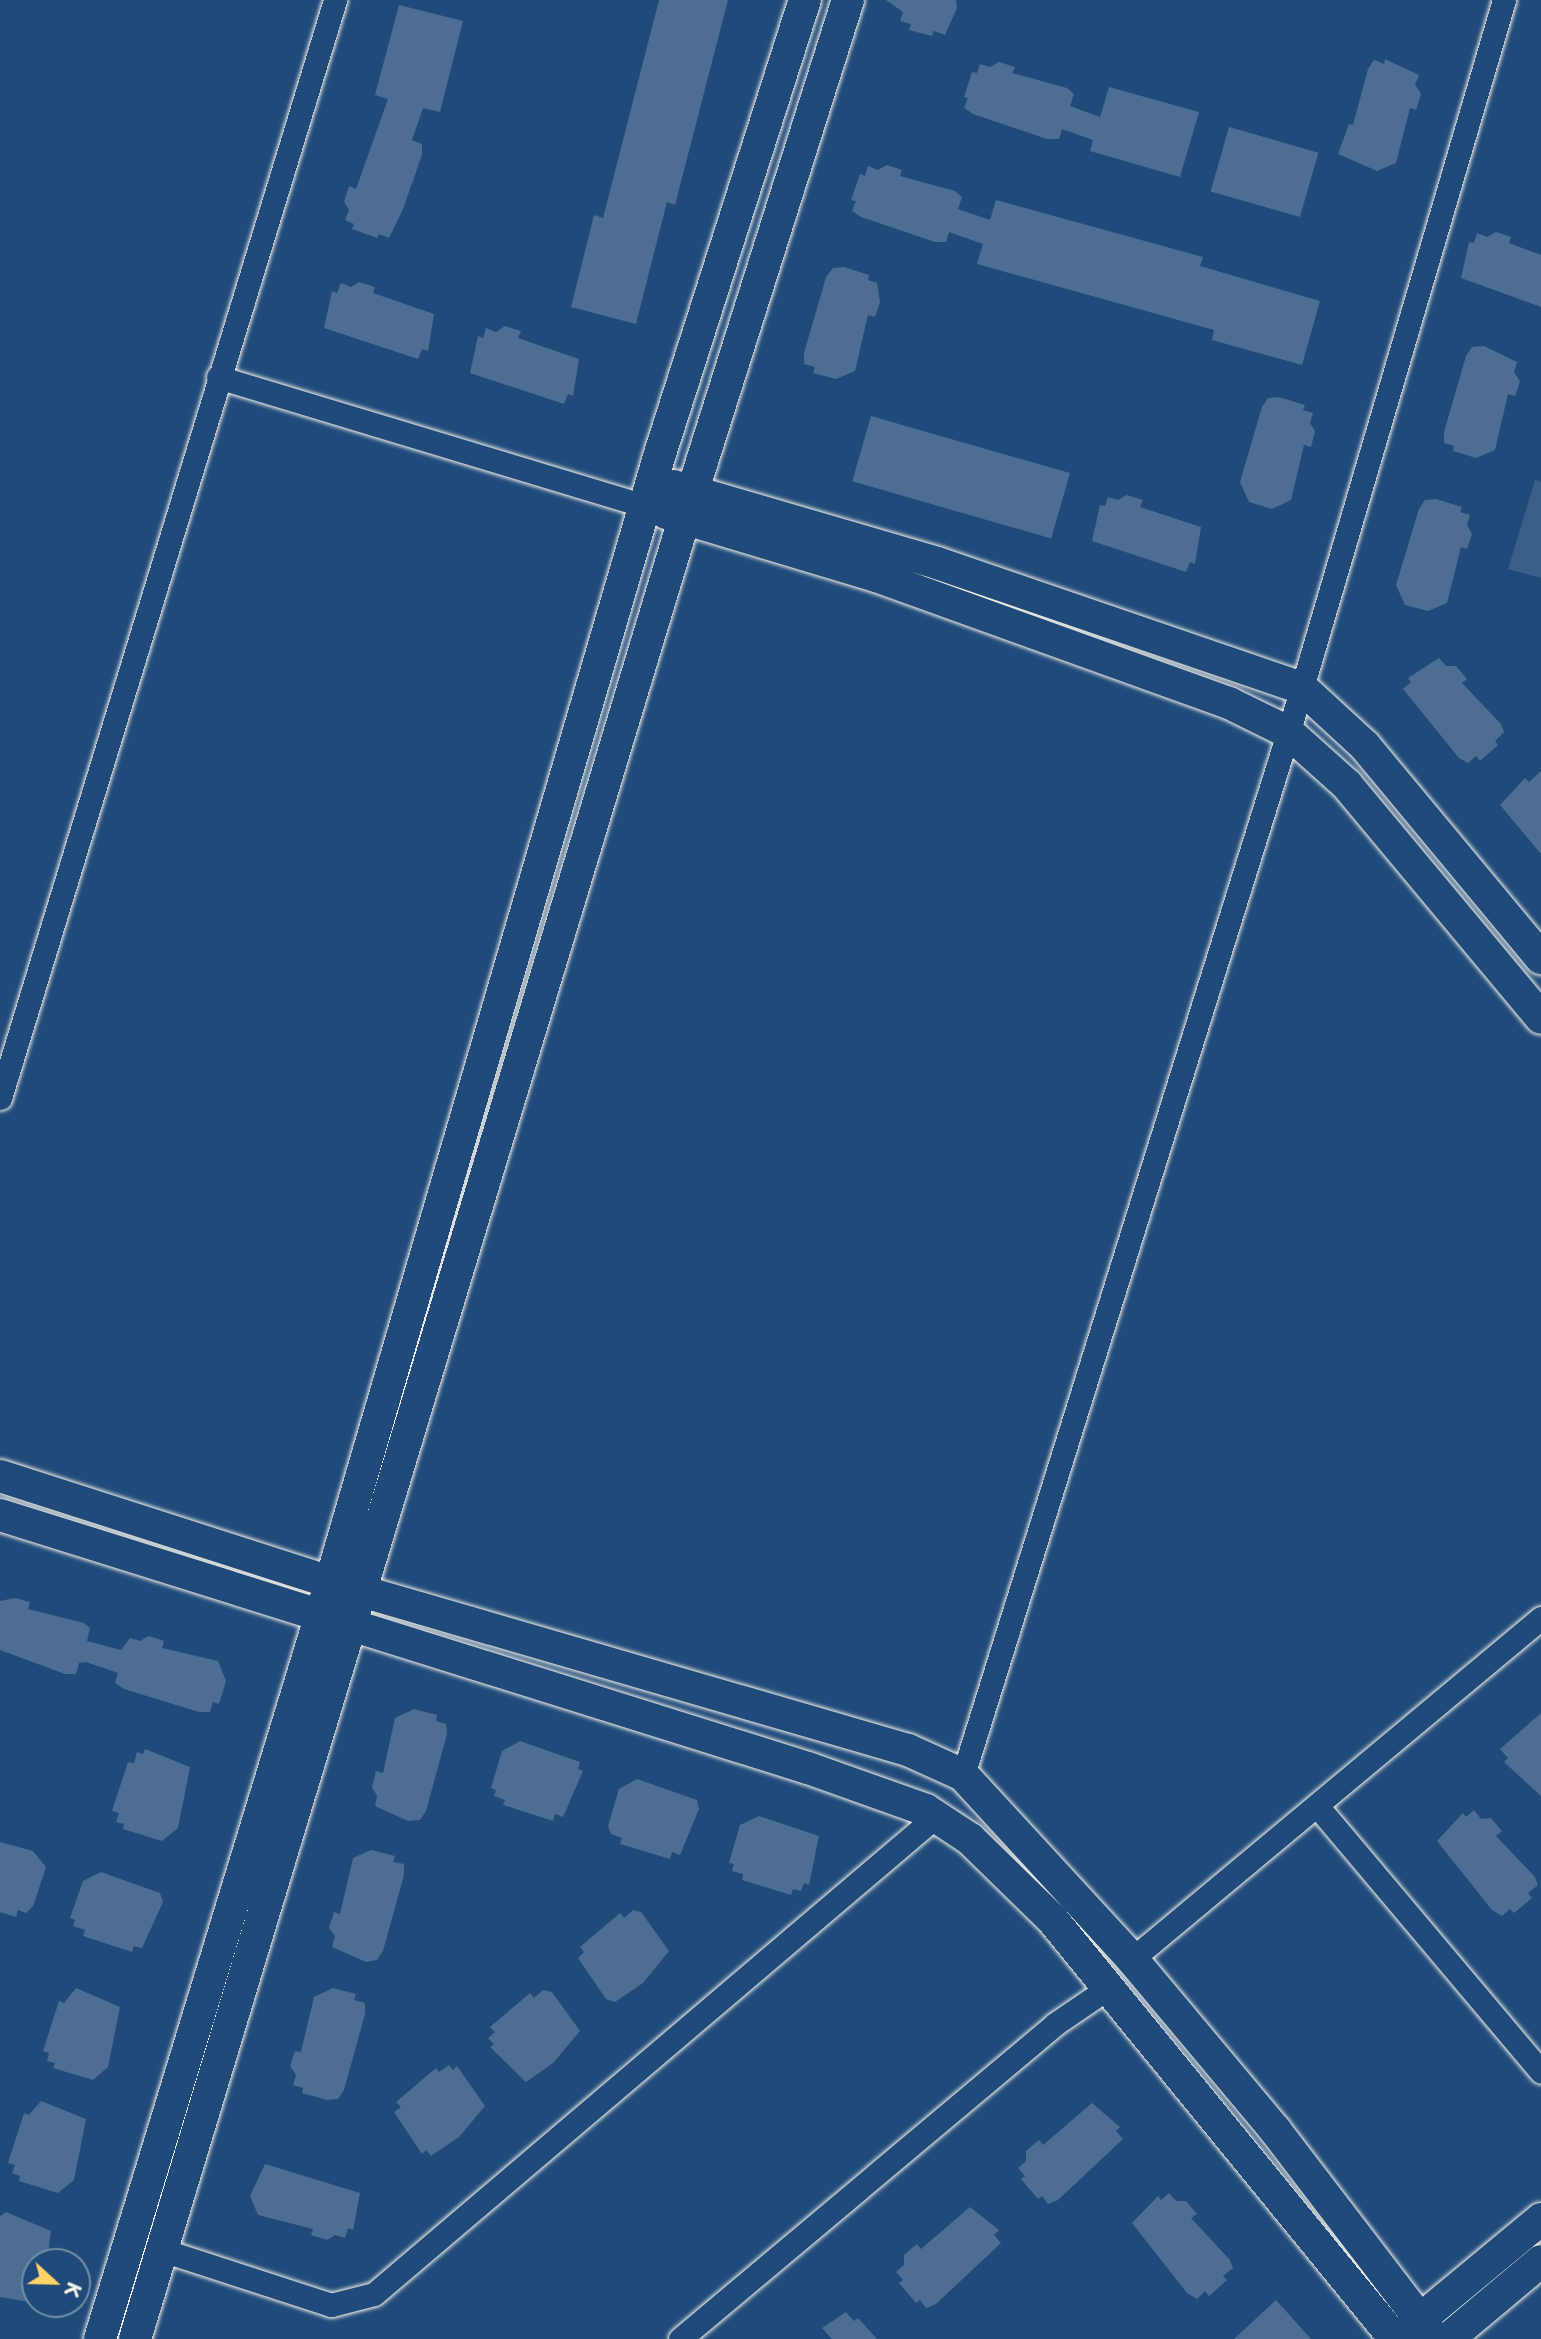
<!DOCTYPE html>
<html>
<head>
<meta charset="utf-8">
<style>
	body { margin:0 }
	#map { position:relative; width:1541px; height:2339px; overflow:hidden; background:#1f4a7a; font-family:"Playpen Sans",sans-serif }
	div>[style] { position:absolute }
	.green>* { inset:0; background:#3a5f88 }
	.building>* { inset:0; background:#4d6e92; transform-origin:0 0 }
	.roads { filter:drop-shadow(0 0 2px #f4f1e8) drop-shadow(0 0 2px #f4f1e8) }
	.street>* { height:23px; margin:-11.5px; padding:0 11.5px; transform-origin:11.5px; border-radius:11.5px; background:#1f4a7a }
	.secondary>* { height:32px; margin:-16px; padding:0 16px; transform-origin:16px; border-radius:16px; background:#1f4a7a }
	span { translate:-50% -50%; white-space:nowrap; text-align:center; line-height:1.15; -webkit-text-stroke:6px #1f4a7a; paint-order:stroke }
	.north { position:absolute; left:21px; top:2248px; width:70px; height:70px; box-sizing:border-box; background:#1f4a7a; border:2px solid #748da6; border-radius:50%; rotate:112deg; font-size:19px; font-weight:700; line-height:28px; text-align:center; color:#f4f1e8 }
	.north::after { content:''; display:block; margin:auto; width:24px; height:32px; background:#ffd166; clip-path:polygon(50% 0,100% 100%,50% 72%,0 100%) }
</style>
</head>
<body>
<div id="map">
	<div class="green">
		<div style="clip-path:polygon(1535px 480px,1541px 482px,1541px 578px,1508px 569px)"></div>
	</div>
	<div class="building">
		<div style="clip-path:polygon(659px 0,728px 0,675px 205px,667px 202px,636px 324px,571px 307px,594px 215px,603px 218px)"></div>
		<div style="clip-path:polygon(886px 0,956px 0,957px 8px,945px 35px,934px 31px,932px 36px,909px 30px,911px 24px,900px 21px,903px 12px)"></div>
		<div style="clip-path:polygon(399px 5px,463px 21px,440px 112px,423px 108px,412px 140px,422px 144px,422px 155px,403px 209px,389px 238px,379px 234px,377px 238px,352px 229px,354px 224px,345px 220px,349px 210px,344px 202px,349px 186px,356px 189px,388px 99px,375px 95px)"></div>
		<div style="clip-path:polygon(1385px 59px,1419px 75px,1415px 85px,1421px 94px,1416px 110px,1410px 108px,1396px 163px,1377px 171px,1338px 154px,1349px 124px,1353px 125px,1368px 69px,1374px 60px,1384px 64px)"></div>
		<div style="clip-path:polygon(999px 62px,1015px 67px,1012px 73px,1067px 88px,1074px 94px,1070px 106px,1100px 117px,1109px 87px,1199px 112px,1180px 177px,1090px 151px,1093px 140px,1062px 129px,1059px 139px,1047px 139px,973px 114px,964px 108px,968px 98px,964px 97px,972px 72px,977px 73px,980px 64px,990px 67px)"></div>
		<div style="left:1229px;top:127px;width:93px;height:67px;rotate:16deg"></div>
		<div style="clip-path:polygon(887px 165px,902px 170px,900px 176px,955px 191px,962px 197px,958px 209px,990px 220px,996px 200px,1203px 257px,1200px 266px,1320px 301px,1302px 365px,1212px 340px,1214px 330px,977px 264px,983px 244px,949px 232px,946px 242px,935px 242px,861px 217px,852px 211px,856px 201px,851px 200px,860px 174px,865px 176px,868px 166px,878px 170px)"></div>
		<div style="clip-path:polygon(1496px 232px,1511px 237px,1509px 243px,1541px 255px,1541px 307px,1461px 278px,1469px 242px,1474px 243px,1477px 233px,1487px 237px)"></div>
		<div style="clip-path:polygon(844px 267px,869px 275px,868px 280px,877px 283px,880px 302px,875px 317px,868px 315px,855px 371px,836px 379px,813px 373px,815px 367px,804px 364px,804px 353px,826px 277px,833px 268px)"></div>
		<div style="clip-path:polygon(359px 282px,375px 287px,373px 293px,434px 314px,428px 351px,422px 349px,418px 359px,324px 328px,332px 291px,337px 293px,341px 283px,351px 287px)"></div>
		<div style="clip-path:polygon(505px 326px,521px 331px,518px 338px,579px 359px,573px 396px,568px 394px,564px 404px,470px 373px,478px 336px,483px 338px,486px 328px,496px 332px)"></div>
		<div style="clip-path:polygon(1484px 346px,1517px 362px,1514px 372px,1520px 381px,1515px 396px,1508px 394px,1495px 450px,1476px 458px,1453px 451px,1454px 446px,1444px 443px,1444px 432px,1466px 356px,1472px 347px)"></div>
		<div style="clip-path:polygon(1279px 397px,1305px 405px,1303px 410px,1313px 413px,1310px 423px,1315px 431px,1311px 447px,1304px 445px,1291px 500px,1272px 509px,1249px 502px,1240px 482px,1262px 407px,1268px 398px)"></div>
		<div style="left:871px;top:416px;width:207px;height:68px;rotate:16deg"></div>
		<div style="clip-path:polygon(1127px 495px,1143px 500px,1140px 507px,1201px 527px,1195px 564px,1190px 562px,1186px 572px,1092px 541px,1100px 505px,1105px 506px,1108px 497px,1118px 500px)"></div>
		<div style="clip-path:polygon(1436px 499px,1462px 507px,1460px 512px,1470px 515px,1467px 525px,1472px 534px,1467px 549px,1461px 547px,1447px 603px,1428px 611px,1405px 605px,1396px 585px,1419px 509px,1425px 500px)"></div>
		<div style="clip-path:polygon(1439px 658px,1446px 666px,1456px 666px,1467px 679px,1462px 683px,1501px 724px,1504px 732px,1495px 741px,1498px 745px,1480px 761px,1476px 756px,1468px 763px,1459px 758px,1403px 689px,1411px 682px,1408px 678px)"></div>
		<div style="clip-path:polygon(1541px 771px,1541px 854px,1500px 805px,1525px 778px,1529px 782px)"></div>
		<div style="clip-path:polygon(15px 1598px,30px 1602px,28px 1609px,84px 1623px,90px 1628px,87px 1641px,121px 1650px,130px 1638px,140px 1641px,149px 1636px,164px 1641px,162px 1648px,218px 1661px,226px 1681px,219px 1704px,213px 1702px,210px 1712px,199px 1712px,124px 1689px,115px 1683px,118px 1673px,86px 1662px,79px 1663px,76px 1674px,65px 1674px,0 1650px,0 1601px)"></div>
		<div style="clip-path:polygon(414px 1709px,437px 1715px,436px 1721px,446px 1724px,447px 1734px,426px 1811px,420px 1820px,408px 1821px,375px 1806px,377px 1796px,372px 1787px,376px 1771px,383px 1773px,395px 1718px)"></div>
		<div style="clip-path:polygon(1541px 1713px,1541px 1796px,1504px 1762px,1508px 1758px,1500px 1749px)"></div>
		<div style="clip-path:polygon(520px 1741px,580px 1762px,578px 1769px,583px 1771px,563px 1817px,555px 1814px,553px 1821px,503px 1805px,505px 1800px,494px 1796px,496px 1790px,491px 1788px,502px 1751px)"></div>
		<div style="clip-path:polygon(145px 1749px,190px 1767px,178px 1828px,162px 1841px,123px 1829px,124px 1824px,116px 1822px,119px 1813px,112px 1811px,128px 1762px,134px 1763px,137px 1752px,143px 1754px)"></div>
		<div style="clip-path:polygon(637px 1779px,697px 1800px,699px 1809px,680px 1855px,672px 1852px,670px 1859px,620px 1844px,622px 1838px,611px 1834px,608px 1826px,619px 1789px)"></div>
		<div style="clip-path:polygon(1474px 1810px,1481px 1819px,1491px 1818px,1502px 1831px,1496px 1836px,1535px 1877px,1538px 1885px,1528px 1893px,1532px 1898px,1514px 1913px,1510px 1909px,1502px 1916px,1492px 1910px,1437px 1841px,1463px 1813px,1466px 1817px)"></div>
		<div style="clip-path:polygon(759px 1816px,819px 1836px,809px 1885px,804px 1883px,801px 1891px,793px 1889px,791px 1895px,742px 1880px,743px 1874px,732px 1871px,734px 1864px,729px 1863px,740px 1825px)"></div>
		<div style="clip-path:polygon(0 1842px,33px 1851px,46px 1867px,33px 1906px,26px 1913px,18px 1910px,16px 1917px,0 1912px)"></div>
		<div style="clip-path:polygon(371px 1850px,395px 1856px,393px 1862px,404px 1864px,404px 1875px,383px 1951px,377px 1960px,366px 1962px,332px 1947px,335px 1936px,329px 1928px,334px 1912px,340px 1914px,353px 1858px)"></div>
		<div style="clip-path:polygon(101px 1872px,160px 1893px,163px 1902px,142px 1948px,134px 1946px,132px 1952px,83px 1936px,85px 1930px,73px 1926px,75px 1920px,70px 1918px,83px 1881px)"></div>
		<div style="clip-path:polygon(633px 1910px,641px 1912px,669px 1951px,643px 1983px,615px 2002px,606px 1999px,578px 1958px,584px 1952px,580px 1947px,620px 1913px,624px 1918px)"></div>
		<div style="clip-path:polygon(76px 1988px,120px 2007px,108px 2067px,93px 2080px,53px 2068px,55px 2063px,47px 2061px,49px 2053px,43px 2051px,59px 2001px,64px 2003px)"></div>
		<div style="clip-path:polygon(333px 1988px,356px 1994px,354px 2000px,365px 2003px,365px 2014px,344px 2090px,338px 2099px,327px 2100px,302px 2093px,303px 2088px,293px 2085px,296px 2075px,290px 2066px,295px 2051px,301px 2052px,314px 1997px)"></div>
		<div style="clip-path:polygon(543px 1990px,552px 1992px,580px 2031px,553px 2063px,526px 2082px,490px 2047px,494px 2044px,488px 2038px,495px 2032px,490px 2027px,530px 1993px,534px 1998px)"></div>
		<div style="clip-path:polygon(449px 2065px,453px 2070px,457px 2066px,485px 2106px,459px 2137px,431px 2156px,426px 2150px,422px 2154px,394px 2112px,401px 2107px,396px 2102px,436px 2068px,439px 2072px)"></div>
		<div style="clip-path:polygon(41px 2101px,86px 2119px,74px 2180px,58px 2193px,19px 2181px,20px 2176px,12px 2173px,15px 2165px,8px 2163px,24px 2113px,29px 2115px)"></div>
		<div style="clip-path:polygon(1092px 2103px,1120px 2127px,1116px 2131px,1123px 2139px,1058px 2200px,1048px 2204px,1042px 2196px,1038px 2199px,1021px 2179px,1025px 2176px,1018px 2168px,1026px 2161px,1026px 2151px,1039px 2140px,1043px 2145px)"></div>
		<div style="clip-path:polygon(265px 2164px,360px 2193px,353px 2230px,348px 2228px,345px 2238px,335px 2235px,327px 2240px,311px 2235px,313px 2229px,258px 2215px,250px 2196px)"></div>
		<div style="clip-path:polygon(1169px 2193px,1176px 2201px,1186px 2201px,1197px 2214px,1191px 2218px,1230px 2260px,1233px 2268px,1223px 2276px,1227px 2280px,1209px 2296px,1205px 2291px,1197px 2299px,1187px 2293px,1132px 2223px,1158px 2196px,1161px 2200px)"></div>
		<div style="clip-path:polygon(970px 2207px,999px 2230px,994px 2235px,1001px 2243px,936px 2304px,926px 2308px,920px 2300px,916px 2303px,899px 2283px,903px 2280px,896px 2272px,904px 2265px,904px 2255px,917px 2244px,921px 2249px)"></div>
		<div style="clip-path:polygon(6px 2212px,51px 2231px,47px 2262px,35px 2258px,35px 2303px,0 2297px,0 2216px)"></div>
		<div style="clip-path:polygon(1276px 2300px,1311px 2339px,1234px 2339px)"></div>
		<div style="clip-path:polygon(846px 2312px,854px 2321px,858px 2318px,877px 2339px,832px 2339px,822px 2328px)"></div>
	</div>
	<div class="roads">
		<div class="street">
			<div style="left:218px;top:377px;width:446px;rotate:16.8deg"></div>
			<div style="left:0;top:1098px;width:1148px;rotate:-73.03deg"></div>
			<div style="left:963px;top:1775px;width:1139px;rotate:-72.68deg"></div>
			<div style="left:1302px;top:688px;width:717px;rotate:-73.64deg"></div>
			<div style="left:1318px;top:1807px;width:346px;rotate:49.9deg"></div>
			<div style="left:1132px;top:1959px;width:533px;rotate:-39.82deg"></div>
			<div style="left:162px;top:2250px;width:178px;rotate:18deg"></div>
			<div style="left:331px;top:2305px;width:44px;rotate:-14.3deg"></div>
			<div style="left:374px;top:2294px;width:736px;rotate:-40.37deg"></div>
			<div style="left:680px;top:2339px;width:490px;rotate:-40deg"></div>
			<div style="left:1055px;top:2024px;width:64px;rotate:-34.2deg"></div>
		</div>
		<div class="secondary">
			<div style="left:674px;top:486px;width:274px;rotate:16.3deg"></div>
			<div style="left:937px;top:563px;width:386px;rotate:18.9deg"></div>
			<div style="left:1302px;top:688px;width:86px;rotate:42.6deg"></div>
			<div style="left:1365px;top:746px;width:276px;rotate:50.3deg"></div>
			<div style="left:666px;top:513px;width:219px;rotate:16.7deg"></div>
			<div style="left:876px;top:576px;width:375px;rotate:19.8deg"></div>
			<div style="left:1229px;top:703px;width:66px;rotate:26.2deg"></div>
			<div style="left:1288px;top:732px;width:79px;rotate:41.9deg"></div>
			<div style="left:1347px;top:785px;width:303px;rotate:50.2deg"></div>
			<div style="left:0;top:1476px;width:347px;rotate:17.8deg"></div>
			<div style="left:330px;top:1582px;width:602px;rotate:16.21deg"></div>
			<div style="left:908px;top:1750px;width:60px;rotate:24.4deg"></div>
			<div style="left:963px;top:1775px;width:250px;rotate:47.4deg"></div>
			<div style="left:1132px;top:1959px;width:223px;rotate:50.1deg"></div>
			<div style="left:1275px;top:2130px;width:263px;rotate:52.6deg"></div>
			<div style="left:0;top:1515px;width:847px;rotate:17.39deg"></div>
			<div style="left:808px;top:1768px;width:125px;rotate:19.6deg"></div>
			<div style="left:926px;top:1810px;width:53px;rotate:33.4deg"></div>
			<div style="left:970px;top:1839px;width:115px;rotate:44.3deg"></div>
			<div style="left:1052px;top:1919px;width:542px;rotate:50.76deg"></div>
			<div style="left:1405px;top:2332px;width:177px;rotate:-39.7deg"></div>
			<div style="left:100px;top:2339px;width:757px;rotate:-73.03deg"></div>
			<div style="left:321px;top:1615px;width:1203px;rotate:-73.73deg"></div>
			<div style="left:658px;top:460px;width:483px;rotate:-72.3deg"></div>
			<div style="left:135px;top:2339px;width:1931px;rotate:-73.21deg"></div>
			<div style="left:693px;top:490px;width:514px;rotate:-72.45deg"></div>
			<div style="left:1448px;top:2339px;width:121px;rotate:-40deg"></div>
		</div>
	</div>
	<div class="north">K</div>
</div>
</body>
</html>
